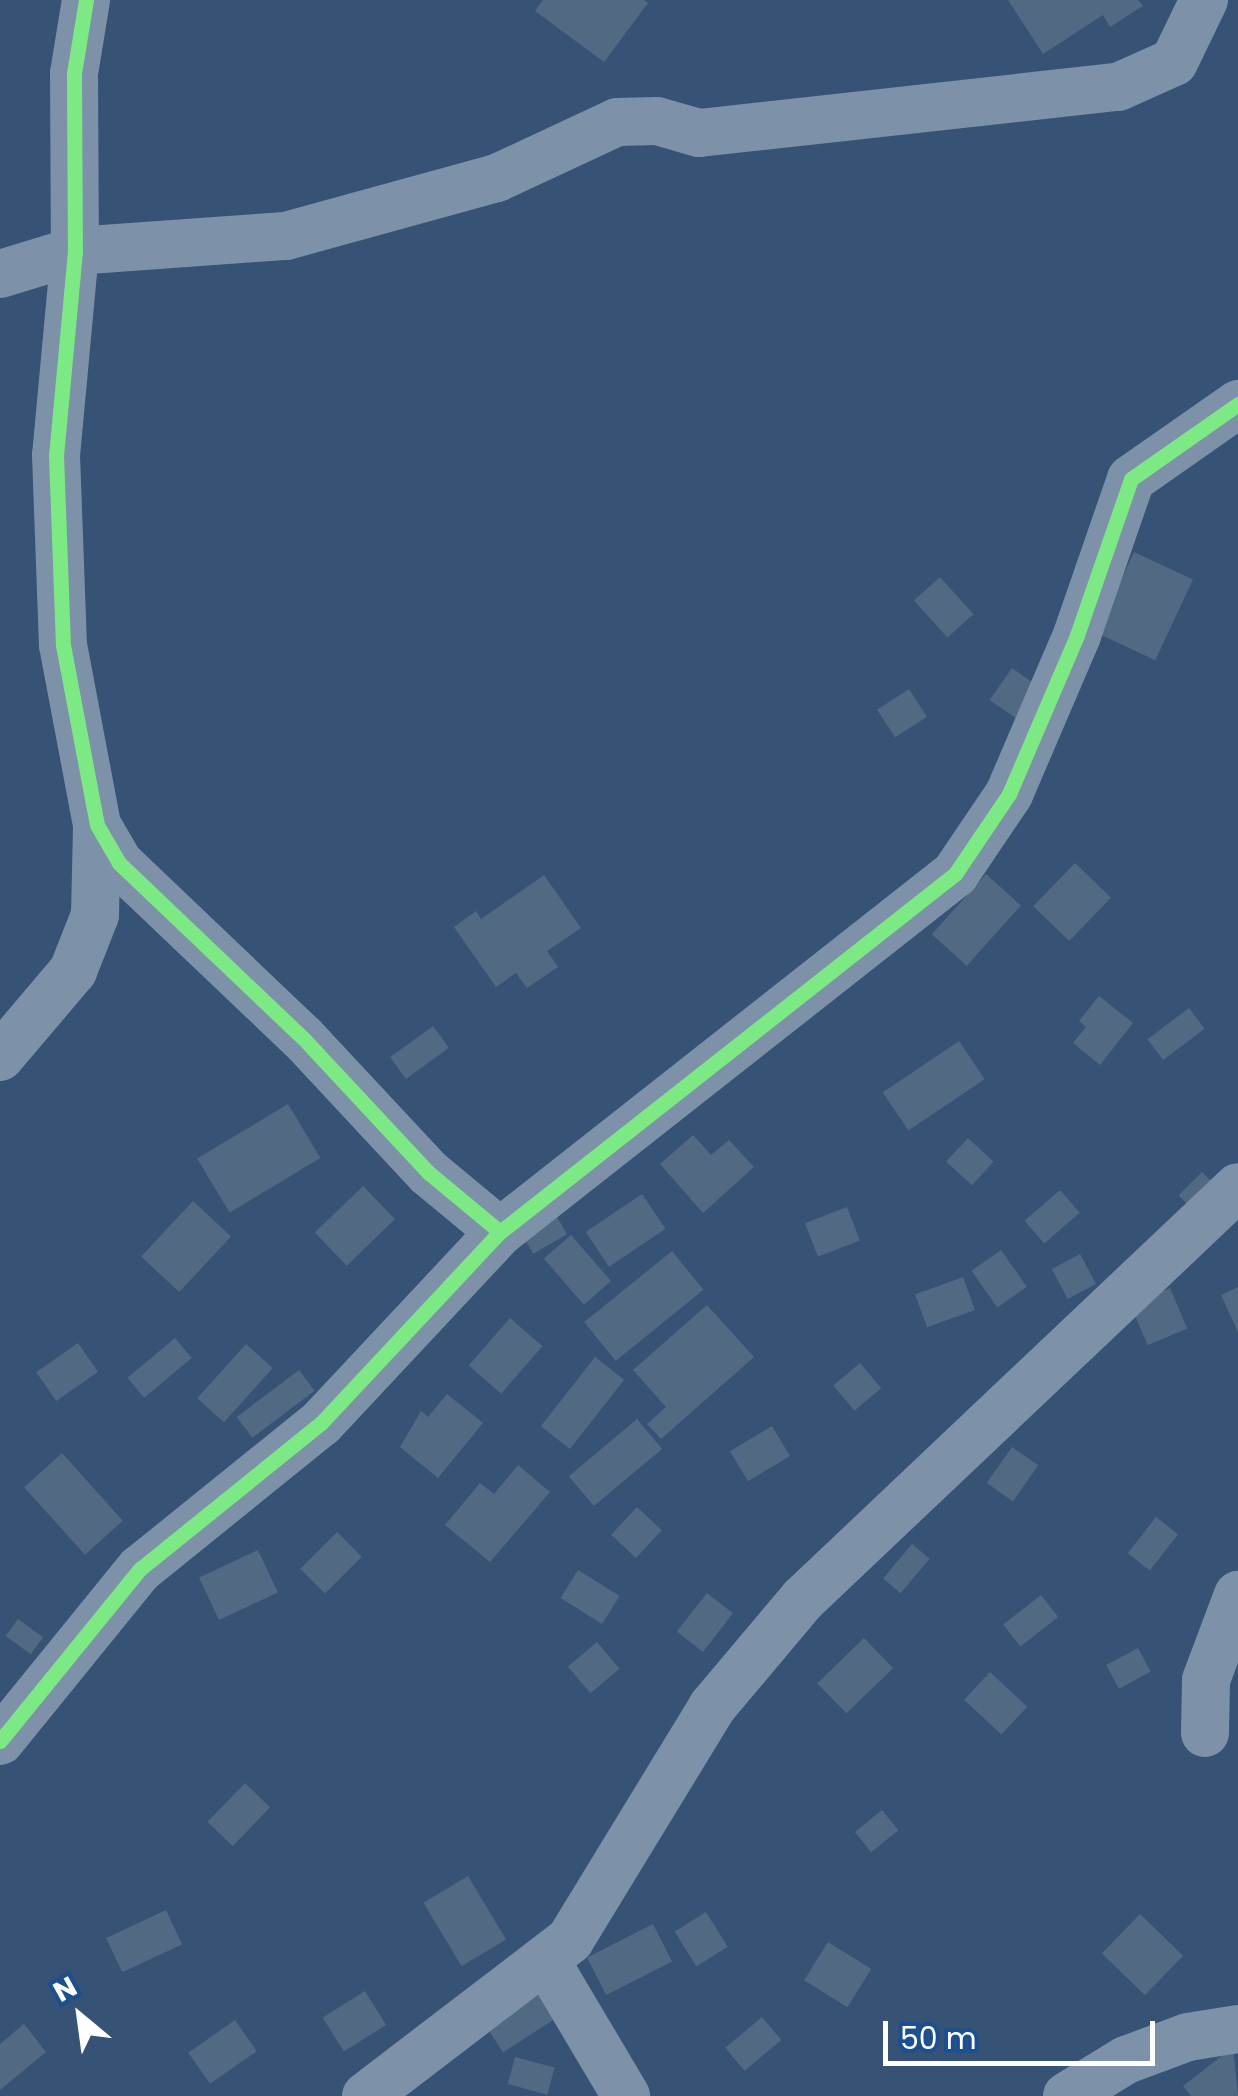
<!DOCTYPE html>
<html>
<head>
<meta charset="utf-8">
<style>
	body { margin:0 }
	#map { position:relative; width:1238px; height:2096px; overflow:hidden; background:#365274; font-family:Poppins,sans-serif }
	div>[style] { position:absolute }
	.building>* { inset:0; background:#526984; transform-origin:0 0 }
	.minor>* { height:48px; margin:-24px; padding:0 24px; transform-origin:24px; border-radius:24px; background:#7d92a8 }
	.cycleway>* { height:15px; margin:-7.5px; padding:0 7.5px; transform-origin:7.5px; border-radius:7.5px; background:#7ce984 }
	span { translate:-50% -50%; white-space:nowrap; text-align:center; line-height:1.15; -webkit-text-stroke:10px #1b4f8f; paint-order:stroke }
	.north { position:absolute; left:30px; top:1966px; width:100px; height:100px; -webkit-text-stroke:8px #1b4f8f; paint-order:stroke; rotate:331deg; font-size:28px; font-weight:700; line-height:40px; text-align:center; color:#fff }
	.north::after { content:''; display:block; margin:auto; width:35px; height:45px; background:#fff; clip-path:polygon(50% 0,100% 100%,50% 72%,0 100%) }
	.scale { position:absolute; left:883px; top:2021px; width:272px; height:45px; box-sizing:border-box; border:5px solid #fff; border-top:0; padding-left:12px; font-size:30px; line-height:35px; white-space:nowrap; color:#fff; -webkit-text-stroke:8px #1b4f8f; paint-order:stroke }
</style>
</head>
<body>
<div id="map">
	<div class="building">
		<div style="clip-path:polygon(543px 0,644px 0,648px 3px,604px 62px,535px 11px)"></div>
		<div style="clip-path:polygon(1008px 0,1138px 0,1143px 6px,1110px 27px,1103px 15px,1043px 54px)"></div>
		<div style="left:1134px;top:552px;width:65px;height:89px;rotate:25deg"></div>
		<div style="left:940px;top:577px;width:50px;height:35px;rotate:48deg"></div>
		<div style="left:1012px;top:668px;width:33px;height:39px;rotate:35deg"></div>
		<div style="left:909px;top:689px;width:33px;height:38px;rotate:57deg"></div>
		<div style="left:1075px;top:863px;width:50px;height:60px;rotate:44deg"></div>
		<div style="left:986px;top:874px;width:47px;height:81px;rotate:42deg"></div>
		<div style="clip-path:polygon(544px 875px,581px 928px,547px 951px,558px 967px,527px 988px,516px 973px,496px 987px,454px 927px,476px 911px,481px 919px)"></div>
		<div style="clip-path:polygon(1099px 996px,1133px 1023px,1100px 1065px,1073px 1043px,1086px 1027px,1079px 1021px)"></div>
		<div style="left:1189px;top:1008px;width:26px;height:52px;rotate:53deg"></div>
		<div style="left:433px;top:1026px;width:27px;height:53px;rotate:54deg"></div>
		<div style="left:959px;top:1041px;width:46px;height:92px;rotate:56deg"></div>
		<div style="left:288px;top:1104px;width:63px;height:106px;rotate:59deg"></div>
		<div style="clip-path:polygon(693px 1135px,711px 1155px,729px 1140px,754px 1167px,703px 1213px,660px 1164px)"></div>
		<div style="left:968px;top:1138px;width:35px;height:32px;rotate:43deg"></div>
		<div style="left:1202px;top:1172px;width:21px;height:33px;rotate:45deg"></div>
		<div style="left:363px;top:1186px;width:46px;height:67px;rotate:46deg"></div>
		<div style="left:1060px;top:1190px;width:30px;height:47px;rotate:49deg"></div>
		<div style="left:642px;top:1194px;width:42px;height:68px;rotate:56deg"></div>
		<div style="left:193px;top:1201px;width:52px;height:76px;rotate:43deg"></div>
		<div style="left:847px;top:1207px;width:36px;height:45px;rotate:69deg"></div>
		<div style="left:553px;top:1210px;width:28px;height:39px;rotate:60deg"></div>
		<div style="left:571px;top:1235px;width:61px;height:36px;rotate:49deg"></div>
		<div style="left:1001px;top:1250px;width:45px;height:36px;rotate:55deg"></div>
		<div style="left:672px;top:1251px;width:50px;height:113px;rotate:51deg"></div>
		<div style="left:1080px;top:1254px;width:34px;height:32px;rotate:62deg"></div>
		<div style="left:963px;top:1277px;width:35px;height:51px;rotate:70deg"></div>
		<div style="clip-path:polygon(1238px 1287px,1238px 1332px,1221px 1295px)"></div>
		<div style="left:1170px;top:1288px;width:44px;height:43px;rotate:67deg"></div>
		<div style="clip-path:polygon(707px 1305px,754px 1357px,661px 1439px,647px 1424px,666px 1407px,633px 1370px)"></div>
		<div style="left:510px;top:1318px;width:43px;height:63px;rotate:41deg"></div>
		<div style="left:175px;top:1338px;width:26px;height:62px;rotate:50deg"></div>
		<div style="left:78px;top:1343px;width:35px;height:51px;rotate:55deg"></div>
		<div style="left:246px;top:1344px;width:36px;height:73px;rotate:42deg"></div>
		<div style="left:595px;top:1357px;width:37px;height:88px;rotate:38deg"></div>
		<div style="left:860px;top:1363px;width:33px;height:35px;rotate:50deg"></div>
		<div style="left:299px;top:1370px;width:26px;height:78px;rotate:53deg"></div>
		<div style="clip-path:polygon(447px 1394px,483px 1423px,438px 1478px,400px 1447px,421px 1411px,428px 1417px)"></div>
		<div style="left:637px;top:1419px;width:39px;height:89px;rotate:50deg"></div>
		<div style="left:772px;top:1426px;width:35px;height:49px;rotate:59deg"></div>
		<div style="left:1012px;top:1447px;width:32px;height:44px;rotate:35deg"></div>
		<div style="left:62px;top:1453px;width:91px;height:51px;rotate:48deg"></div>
		<div style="clip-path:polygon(518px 1465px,550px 1492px,490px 1562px,445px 1525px,480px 1483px,494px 1494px)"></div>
		<div style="left:637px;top:1507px;width:34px;height:38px;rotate:43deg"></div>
		<div style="left:1156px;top:1517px;width:28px;height:46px;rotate:38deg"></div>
		<div style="left:337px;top:1532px;width:35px;height:52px;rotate:45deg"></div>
		<div style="left:912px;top:1544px;width:23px;height:45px;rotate:40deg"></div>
		<div style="left:258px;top:1550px;width:47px;height:65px;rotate:65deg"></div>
		<div style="left:578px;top:1570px;width:49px;height:33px;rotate:32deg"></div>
		<div style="left:707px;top:1593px;width:33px;height:49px;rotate:38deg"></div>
		<div style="left:1041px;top:1595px;width:28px;height:48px;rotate:52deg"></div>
		<div style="left:18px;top:1619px;width:31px;height:21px;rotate:36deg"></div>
		<div style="left:864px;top:1638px;width:42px;height:65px;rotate:46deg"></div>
		<div style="left:597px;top:1642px;width:35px;height:38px;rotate:50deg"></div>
		<div style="left:1138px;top:1648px;width:27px;height:36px;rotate:62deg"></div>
		<div style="left:990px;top:1672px;width:51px;height:38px;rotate:43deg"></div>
		<div style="left:245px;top:1783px;width:35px;height:54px;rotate:44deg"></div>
		<div style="left:882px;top:1810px;width:26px;height:35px;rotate:51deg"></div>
		<div style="left:468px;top:1876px;width:74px;height:52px;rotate:59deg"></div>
		<div style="left:166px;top:1910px;width:38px;height:66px;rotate:65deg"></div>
		<div style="left:706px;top:1912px;width:41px;height:37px;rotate:58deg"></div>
		<div style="left:1140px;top:1914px;width:60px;height:55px;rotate:44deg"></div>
		<div style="left:653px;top:1924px;width:42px;height:74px;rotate:63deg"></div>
		<div style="left:828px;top:1942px;width:51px;height:45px;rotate:32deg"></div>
		<div style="left:537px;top:1978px;width:44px;height:69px;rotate:57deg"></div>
		<div style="left:365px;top:1991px;width:40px;height:50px;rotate:58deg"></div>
		<div style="left:762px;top:2017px;width:30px;height:48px;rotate:50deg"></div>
		<div style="left:235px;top:2020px;width:38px;height:57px;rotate:55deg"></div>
		<div style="clip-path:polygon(24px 2024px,46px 2052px,0 2090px,0 2044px)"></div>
		<div style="clip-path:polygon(1233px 2047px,1238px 2096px,1191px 2096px,1183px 2086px)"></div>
		<div style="left:515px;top:2057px;width:41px;height:28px;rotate:15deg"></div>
	</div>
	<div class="minor">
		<div style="left:86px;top:0;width:74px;rotate:99.3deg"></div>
		<div style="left:74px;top:73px;width:178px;rotate:89.7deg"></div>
		<div style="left:75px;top:251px;width:205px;rotate:95.3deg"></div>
		<div style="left:56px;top:455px;width:190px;rotate:87.9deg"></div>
		<div style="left:63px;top:645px;width:183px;rotate:79.3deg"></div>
		<div style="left:97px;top:825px;width:44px;rotate:59.9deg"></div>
		<div style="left:119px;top:863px;width:254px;rotate:43.6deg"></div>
		<div style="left:303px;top:1038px;width:185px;rotate:47deg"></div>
		<div style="left:429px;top:1173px;width:92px;rotate:39.7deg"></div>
		<div style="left:0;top:274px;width:78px;rotate:-17deg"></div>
		<div style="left:75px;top:251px;width:212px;rotate:-4.1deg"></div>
		<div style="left:286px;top:236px;width:219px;rotate:-15.4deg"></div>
		<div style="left:497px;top:178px;width:132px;rotate:-25deg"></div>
		<div style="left:617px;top:122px;width:40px;rotate:-1.4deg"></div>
		<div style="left:657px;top:121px;width:44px;rotate:15.9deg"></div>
		<div style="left:699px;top:133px;width:422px;rotate:-6.3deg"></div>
		<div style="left:1118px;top:87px;width:61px;rotate:-24.1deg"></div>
		<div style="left:1174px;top:62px;width:69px;rotate:-64.2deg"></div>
		<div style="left:0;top:1057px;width:113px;rotate:-49.7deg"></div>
		<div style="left:73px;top:971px;width:60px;rotate:-68.6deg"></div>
		<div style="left:95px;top:915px;width:90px;rotate:-88.7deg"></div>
		<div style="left:1205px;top:1733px;width:53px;rotate:-88.9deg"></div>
		<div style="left:1206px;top:1680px;width:91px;rotate:-69.4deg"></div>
		<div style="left:0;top:1741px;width:222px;rotate:-50.9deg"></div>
		<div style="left:140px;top:1569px;width:233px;rotate:-38.9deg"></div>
		<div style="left:321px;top:1423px;width:262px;rotate:-46.9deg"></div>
		<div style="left:500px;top:1232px;width:579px;rotate:-38.2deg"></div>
		<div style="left:955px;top:874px;width:97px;rotate:-56deg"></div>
		<div style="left:1009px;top:794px;width:173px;rotate:-66.8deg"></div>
		<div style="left:1077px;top:635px;width:165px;rotate:-70.9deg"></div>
		<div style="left:1131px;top:479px;width:131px;rotate:-35deg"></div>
		<div style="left:546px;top:1961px;width:157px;rotate:59.3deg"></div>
		<div style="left:366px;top:2096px;width:257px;rotate:-37.4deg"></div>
		<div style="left:570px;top:1940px;width:273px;rotate:-58.6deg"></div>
		<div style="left:712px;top:1707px;width:141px;rotate:-49.9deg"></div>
		<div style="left:803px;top:1599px;width:599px;rotate:-43.44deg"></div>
		<div style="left:1067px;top:2096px;width:69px;rotate:-31.4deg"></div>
		<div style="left:1126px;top:2060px;width:66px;rotate:-20.4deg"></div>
		<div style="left:1188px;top:2037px;width:51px;rotate:-9.1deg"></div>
	</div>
	<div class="cycleway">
		<div style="left:86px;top:0;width:74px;rotate:99.3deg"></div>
		<div style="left:74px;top:73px;width:178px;rotate:89.7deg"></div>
		<div style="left:75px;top:251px;width:205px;rotate:95.3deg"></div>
		<div style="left:56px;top:455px;width:190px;rotate:87.9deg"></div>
		<div style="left:63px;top:645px;width:183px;rotate:79.3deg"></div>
		<div style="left:97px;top:825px;width:44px;rotate:59.9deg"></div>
		<div style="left:119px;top:863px;width:254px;rotate:43.6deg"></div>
		<div style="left:303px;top:1038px;width:185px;rotate:47deg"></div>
		<div style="left:429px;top:1173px;width:92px;rotate:39.7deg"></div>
		<div style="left:0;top:1741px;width:222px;rotate:-50.9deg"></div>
		<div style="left:140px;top:1569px;width:233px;rotate:-38.9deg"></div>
		<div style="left:321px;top:1423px;width:262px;rotate:-46.9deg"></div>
		<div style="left:500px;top:1232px;width:579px;rotate:-38.2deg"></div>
		<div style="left:955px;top:874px;width:97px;rotate:-56deg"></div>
		<div style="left:1009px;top:794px;width:173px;rotate:-66.8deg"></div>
		<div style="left:1077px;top:635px;width:165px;rotate:-70.9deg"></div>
		<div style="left:1131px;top:479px;width:131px;rotate:-35deg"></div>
	</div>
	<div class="north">N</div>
	<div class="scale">50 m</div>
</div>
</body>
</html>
